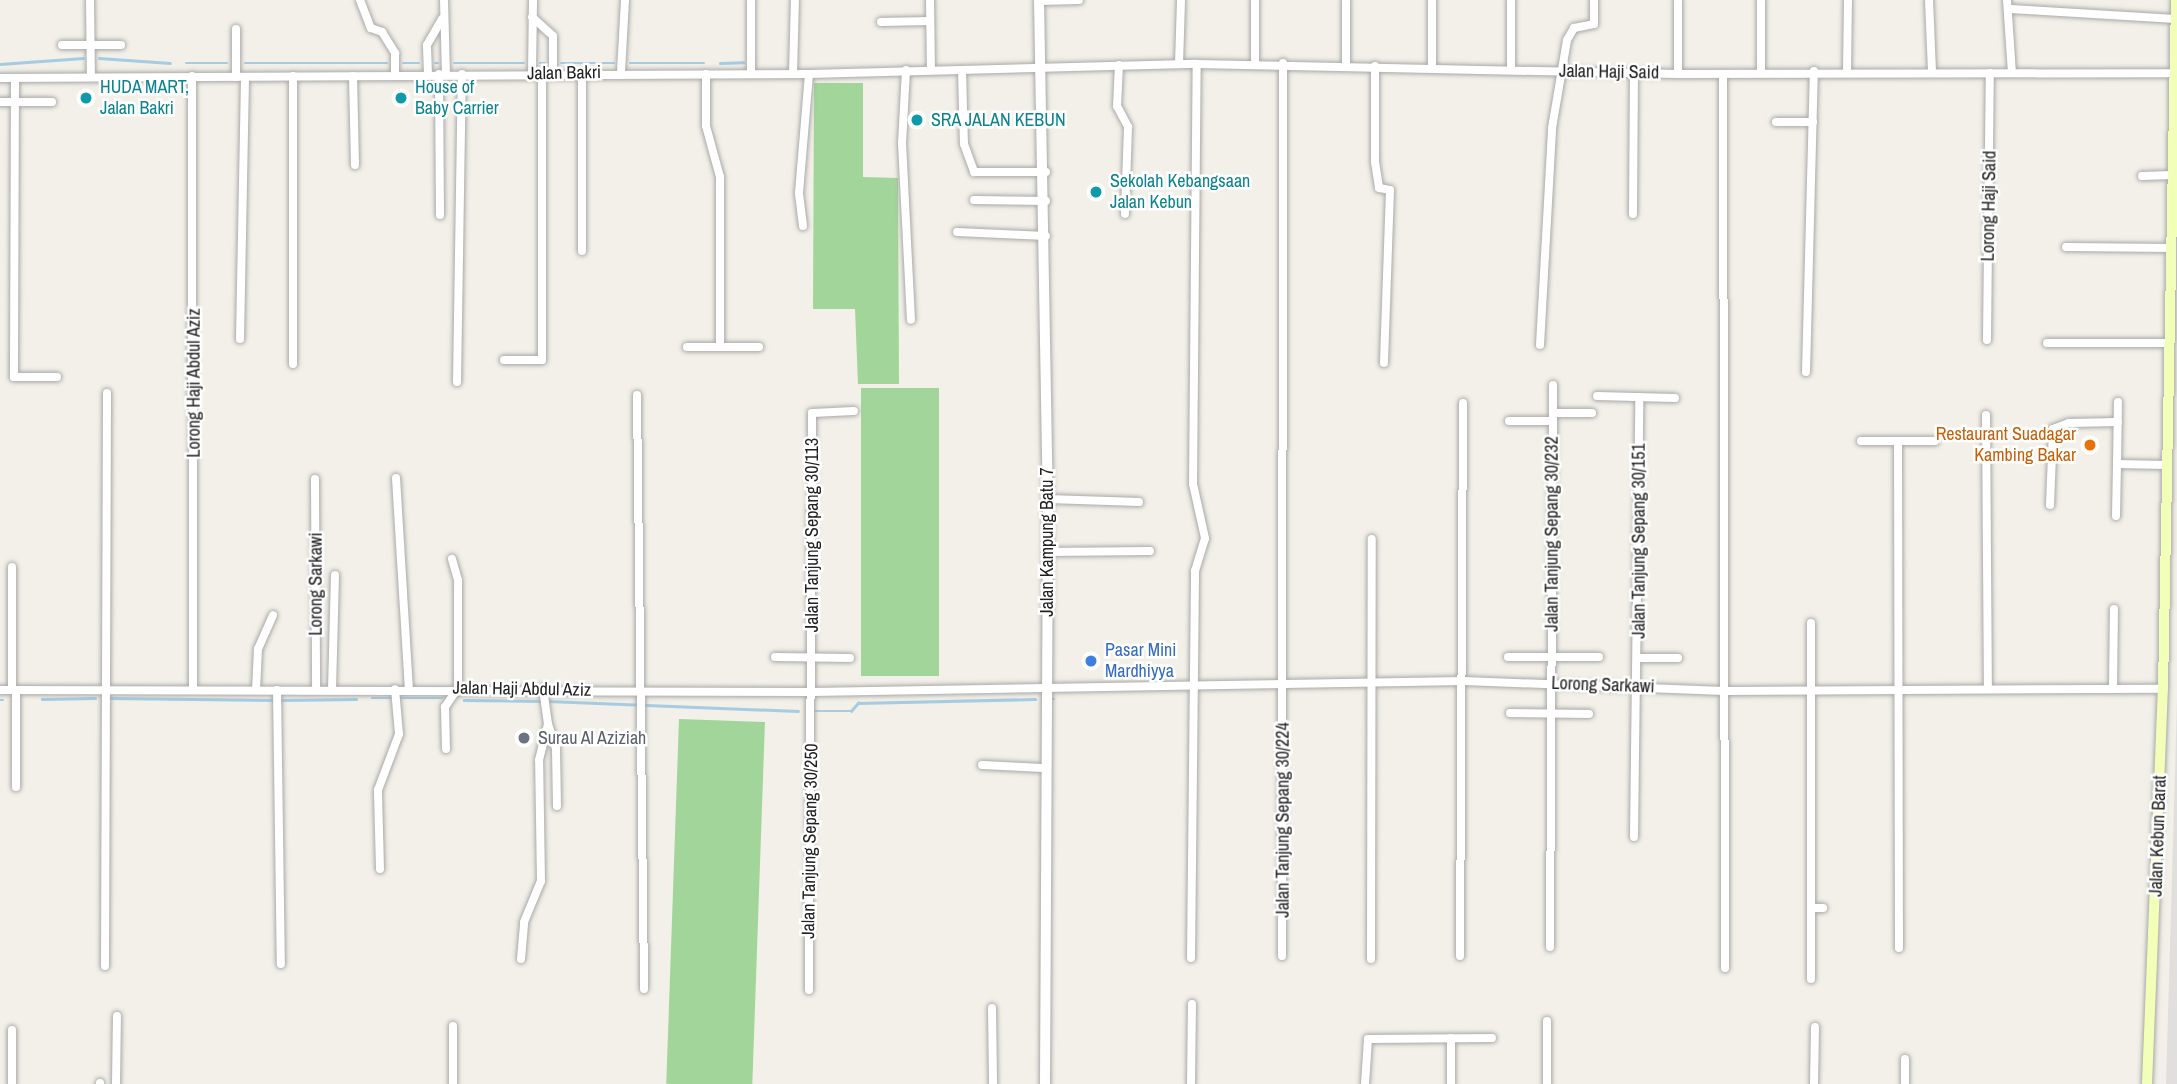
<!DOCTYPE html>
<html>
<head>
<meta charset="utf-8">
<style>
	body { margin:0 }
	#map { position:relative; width:2177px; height:1084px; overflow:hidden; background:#f2f0e8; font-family:"Archivo Narrow",sans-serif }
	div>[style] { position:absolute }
	.residential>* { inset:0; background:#e0dfde }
	.forest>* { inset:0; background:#a2d599; transform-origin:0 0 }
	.stream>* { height:2.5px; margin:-1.25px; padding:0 1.25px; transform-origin:1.25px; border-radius:1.25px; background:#a5cce3 }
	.roads { filter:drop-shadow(0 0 2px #a9a9a9) drop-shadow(0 0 2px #a9a9a9) }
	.minor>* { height:8px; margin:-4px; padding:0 4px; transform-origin:4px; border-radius:4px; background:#fff }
	.tertiary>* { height:10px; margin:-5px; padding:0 5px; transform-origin:5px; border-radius:5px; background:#fff }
	.secondary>* { height:10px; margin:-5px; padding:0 5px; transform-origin:5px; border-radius:5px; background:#f2ffb9 }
	.dots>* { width:19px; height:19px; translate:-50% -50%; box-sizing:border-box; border:4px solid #fff; border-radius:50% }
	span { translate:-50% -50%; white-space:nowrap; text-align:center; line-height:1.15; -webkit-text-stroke:5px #fff; paint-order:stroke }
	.street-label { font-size:18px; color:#222 }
	.culture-label { font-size:18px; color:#0d838f }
	.left { translate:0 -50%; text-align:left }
	.food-label { font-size:18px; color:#c56008 }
	.right { translate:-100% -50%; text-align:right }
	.shop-label { font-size:18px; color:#366cbe }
	.worship-label { font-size:18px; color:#5b616d }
</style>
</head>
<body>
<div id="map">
	<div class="residential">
		<div style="clip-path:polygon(2177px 698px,2177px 1084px,2166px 1084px,2176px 738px)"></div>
	</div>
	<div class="forest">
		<div style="clip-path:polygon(814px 83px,863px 83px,863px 177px,898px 178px,899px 384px,858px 384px,855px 309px,813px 309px)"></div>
		<div style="left:939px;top:388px;width:288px;height:78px;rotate:90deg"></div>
		<div style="left:679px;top:719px;width:86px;height:365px;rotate:2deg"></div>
	</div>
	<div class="stream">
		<div style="left:99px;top:58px;width:71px;rotate:4deg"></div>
		<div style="left:186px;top:63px;width:41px"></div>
		<div style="left:245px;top:63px;width:142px"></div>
		<div style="left:403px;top:63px;width:16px"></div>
		<div style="left:435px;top:63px;width:3px"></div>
		<div style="left:454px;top:63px;width:70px"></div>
		<div style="left:540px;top:63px;width:5px"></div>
		<div style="left:561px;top:63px;width:53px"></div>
		<div style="left:630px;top:63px;width:74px"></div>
		<div style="left:720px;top:63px;width:23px;rotate:-2deg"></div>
		<div style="left:0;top:64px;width:83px;rotate:-4.1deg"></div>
		<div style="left:109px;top:698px;width:165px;rotate:0.7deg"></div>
		<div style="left:372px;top:698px;width:70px"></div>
		<div style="left:42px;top:699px;width:53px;rotate:-1.1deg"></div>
		<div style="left:1052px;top:699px;width:2px"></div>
		<div style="left:0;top:700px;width:3px"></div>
		<div style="left:281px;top:700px;width:75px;rotate:-0.8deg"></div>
		<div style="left:464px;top:700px;width:77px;rotate:0.7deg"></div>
		<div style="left:548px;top:701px;width:250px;rotate:2.3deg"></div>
		<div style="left:815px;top:711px;width:36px"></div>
		<div style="left:851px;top:711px;width:11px;rotate:-49deg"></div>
		<div style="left:858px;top:703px;width:177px;rotate:-1.3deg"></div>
	</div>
	<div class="roads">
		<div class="minor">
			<div style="left:90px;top:0;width:77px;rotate:89.3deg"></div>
			<div style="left:360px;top:0;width:30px;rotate:69deg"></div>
			<div style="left:371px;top:28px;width:12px;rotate:20deg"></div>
			<div style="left:382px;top:32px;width:25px;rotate:58deg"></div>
			<div style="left:395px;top:53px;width:22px;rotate:90deg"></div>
			<div style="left:444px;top:0;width:74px;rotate:88.5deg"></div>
			<div style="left:751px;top:0;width:74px;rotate:90deg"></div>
			<div style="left:930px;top:0;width:70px;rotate:89.2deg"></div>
			<div style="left:1255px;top:0;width:64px;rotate:90deg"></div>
			<div style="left:1511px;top:0;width:70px;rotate:90deg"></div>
			<div style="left:1761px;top:0;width:72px;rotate:90deg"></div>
			<div style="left:1929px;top:0;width:72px;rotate:87.6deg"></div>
			<div style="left:2007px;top:0;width:73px;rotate:86.1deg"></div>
			<div style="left:1039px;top:1px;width:40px;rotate:-1.4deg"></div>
			<div style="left:2011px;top:9px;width:165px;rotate:3.5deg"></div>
			<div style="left:532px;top:17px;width:28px;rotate:42deg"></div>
			<div style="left:553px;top:36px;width:37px;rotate:90deg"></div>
			<div style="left:881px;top:22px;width:49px;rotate:-1.2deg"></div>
			<div style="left:62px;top:45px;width:59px"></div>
			<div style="left:1179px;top:64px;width:64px;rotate:-88.2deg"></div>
			<div style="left:1432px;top:64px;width:64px;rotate:-90deg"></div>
			<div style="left:1119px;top:65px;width:41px;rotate:92.8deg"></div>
			<div style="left:1117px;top:106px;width:24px;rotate:62deg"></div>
			<div style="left:1128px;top:127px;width:87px;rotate:92deg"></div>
			<div style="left:1346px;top:65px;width:65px;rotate:-90deg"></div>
			<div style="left:1375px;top:66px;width:96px;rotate:90deg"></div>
			<div style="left:1375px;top:162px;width:26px;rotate:81deg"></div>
			<div style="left:1379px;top:188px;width:11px;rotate:10deg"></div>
			<div style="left:1390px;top:190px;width:173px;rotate:92deg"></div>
			<div style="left:906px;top:70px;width:73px;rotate:93.1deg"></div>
			<div style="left:902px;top:143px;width:177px;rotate:87.1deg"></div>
			<div style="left:962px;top:70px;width:74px;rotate:88.5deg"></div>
			<div style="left:964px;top:144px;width:30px;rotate:70deg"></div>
			<div style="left:974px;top:172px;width:72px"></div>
			<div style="left:1847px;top:71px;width:71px;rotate:-89.2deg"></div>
			<div style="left:621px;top:72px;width:72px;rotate:-86.8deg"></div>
			<div style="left:532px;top:73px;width:73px;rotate:-89.2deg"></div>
			<div style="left:582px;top:73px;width:178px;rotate:90deg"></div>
			<div style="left:439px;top:74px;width:141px;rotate:89.6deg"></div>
			<div style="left:706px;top:74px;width:52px;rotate:90deg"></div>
			<div style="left:706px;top:126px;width:53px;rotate:74.6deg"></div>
			<div style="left:720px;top:177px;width:170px;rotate:90deg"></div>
			<div style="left:793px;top:74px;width:74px;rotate:-88.5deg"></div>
			<div style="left:1678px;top:74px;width:74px;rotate:-90deg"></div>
			<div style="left:1723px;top:74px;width:894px;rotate:89.87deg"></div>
			<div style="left:428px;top:75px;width:30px;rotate:-92deg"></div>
			<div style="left:427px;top:45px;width:30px;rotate:-60deg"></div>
			<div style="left:192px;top:76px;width:613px;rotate:89.91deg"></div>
			<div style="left:293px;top:76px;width:288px;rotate:90deg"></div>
			<div style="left:353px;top:76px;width:89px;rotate:88.7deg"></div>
			<div style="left:236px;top:77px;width:48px;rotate:-90deg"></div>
			<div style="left:0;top:78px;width:809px;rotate:-0.28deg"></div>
			<div style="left:809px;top:74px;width:388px;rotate:-1.5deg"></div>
			<div style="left:1197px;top:64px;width:481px;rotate:1.2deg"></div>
			<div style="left:1678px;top:74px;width:497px;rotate:-0.1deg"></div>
			<div style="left:15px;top:78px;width:299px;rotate:90.2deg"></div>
			<div style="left:14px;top:377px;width:43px"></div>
			<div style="left:0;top:102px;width:52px"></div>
			<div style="left:1776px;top:122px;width:37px"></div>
			<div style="left:2142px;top:176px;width:30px;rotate:-2deg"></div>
			<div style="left:974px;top:200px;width:72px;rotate:0.8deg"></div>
			<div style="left:1633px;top:214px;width:142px;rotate:-89.6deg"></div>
			<div style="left:803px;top:226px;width:33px;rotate:-97deg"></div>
			<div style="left:799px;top:193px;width:119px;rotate:-85.2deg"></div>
			<div style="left:957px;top:232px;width:89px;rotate:2.6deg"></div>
			<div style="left:2066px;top:247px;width:105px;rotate:0.5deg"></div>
			<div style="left:240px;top:339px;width:261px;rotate:-88.9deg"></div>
			<div style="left:1987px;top:340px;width:267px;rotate:-89.4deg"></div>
			<div style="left:2047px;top:343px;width:122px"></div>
			<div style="left:1540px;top:345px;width:217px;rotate:-86.8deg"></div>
			<div style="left:1552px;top:128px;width:89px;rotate:-80.3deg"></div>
			<div style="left:1567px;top:40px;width:14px;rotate:-60deg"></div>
			<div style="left:1574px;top:28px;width:20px;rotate:-11deg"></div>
			<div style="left:1594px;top:24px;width:24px;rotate:-90deg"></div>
			<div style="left:687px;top:347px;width:72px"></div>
			<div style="left:504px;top:360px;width:38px"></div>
			<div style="left:542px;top:360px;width:287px;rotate:-90deg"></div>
			<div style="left:1806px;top:372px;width:301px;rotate:-88.5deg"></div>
			<div style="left:457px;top:382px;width:308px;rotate:-89.1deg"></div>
			<div style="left:637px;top:395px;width:594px;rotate:89.32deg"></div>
			<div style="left:1597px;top:396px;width:78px;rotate:1.5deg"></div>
			<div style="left:1553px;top:413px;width:39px"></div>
			<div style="left:1986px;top:415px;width:274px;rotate:89.6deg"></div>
			<div style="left:1509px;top:421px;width:44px"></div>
			<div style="left:1861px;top:441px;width:74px"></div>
			<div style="left:1898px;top:442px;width:506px;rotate:89.89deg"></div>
			<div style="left:2117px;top:464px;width:62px;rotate:-89.1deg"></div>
			<div style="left:396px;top:478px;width:210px;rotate:86.5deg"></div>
			<div style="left:315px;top:479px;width:211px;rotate:89.7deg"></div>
			<div style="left:1048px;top:499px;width:91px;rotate:1.9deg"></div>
			<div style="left:2050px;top:505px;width:76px;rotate:-87.7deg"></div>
			<div style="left:2053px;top:429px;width:17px;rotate:-21deg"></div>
			<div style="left:2069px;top:423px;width:49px;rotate:-1.2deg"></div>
			<div style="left:2116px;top:516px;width:52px;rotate:-88.9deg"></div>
			<div style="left:2117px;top:464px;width:50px;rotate:1.1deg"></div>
			<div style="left:1048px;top:552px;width:102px;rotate:-0.6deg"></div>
			<div style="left:12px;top:567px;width:123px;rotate:90deg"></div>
			<div style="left:1811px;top:623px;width:356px;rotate:90deg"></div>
			<div style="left:775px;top:657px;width:75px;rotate:0.8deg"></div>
			<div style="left:1508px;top:657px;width:91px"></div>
			<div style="left:1639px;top:658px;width:39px"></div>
			<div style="left:2113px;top:689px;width:80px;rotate:-89.3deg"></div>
			<div style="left:0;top:690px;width:812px;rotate:0.14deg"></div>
			<div style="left:812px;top:692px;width:652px;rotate:-0.97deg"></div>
			<div style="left:1464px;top:681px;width:260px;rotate:2.2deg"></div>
			<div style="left:1724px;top:691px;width:439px;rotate:-0.3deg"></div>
			<div style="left:256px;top:690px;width:41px;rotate:-87.2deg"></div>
			<div style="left:258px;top:649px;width:37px;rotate:-66deg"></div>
			<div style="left:277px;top:690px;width:274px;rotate:89.2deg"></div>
			<div style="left:332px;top:690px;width:115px;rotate:-88.5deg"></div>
			<div style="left:1510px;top:713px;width:79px;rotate:0.7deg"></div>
			<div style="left:548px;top:724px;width:26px;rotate:72deg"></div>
			<div style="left:556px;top:749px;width:57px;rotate:89deg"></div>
			<div style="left:446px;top:749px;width:42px;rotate:-91.4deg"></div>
			<div style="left:445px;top:707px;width:23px;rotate:-56deg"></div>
			<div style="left:458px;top:688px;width:108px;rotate:-90deg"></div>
			<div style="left:458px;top:580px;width:22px;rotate:-106deg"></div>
			<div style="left:982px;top:765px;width:61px;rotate:2.8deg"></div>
			<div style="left:16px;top:787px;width:97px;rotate:-90deg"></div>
			<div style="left:1634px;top:837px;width:440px;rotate:-89.3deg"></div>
			<div style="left:380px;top:869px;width:79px;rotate:-91.5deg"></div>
			<div style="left:378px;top:790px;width:60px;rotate:-69.4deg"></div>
			<div style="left:399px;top:734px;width:45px;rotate:-95.1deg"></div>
			<div style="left:1811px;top:908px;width:12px"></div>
			<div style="left:1550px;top:947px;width:562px;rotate:-89.69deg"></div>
			<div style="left:1282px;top:956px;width:893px;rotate:-89.94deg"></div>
			<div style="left:1460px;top:956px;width:553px;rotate:-89.69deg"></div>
			<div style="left:1191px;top:958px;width:387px;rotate:-89.4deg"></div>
			<div style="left:1195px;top:571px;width:34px;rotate:-73deg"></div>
			<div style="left:1205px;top:538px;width:55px;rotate:-102.5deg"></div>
			<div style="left:1193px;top:484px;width:420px;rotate:-89.5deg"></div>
			<div style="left:521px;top:959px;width:37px;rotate:-85deg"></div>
			<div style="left:524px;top:922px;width:44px;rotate:-67.5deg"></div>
			<div style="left:541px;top:881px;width:121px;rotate:-90.9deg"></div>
			<div style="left:539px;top:760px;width:37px;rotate:-76deg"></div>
			<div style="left:548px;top:724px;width:36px;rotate:-98deg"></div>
			<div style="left:1371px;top:959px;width:420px;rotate:-89.9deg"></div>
			<div style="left:105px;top:966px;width:573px;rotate:-89.8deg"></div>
			<div style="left:809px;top:990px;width:577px;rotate:-89.7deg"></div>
			<div style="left:812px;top:413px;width:42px;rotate:-2.7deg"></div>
			<div style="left:992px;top:1008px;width:76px;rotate:89.2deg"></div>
			<div style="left:453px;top:1026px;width:58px;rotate:90deg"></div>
			<div style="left:12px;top:1030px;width:54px;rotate:90deg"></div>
			<div style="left:100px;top:1084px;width:1px;rotate:-90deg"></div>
			<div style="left:116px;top:1084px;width:68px;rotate:-89.2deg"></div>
			<div style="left:1191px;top:1084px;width:80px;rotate:-89.3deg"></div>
			<div style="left:1365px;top:1084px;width:45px;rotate:-86.2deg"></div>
			<div style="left:1368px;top:1039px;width:124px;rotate:-0.5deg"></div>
			<div style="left:1451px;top:1084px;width:46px;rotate:-90deg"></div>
			<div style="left:1547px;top:1084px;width:63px;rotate:-90deg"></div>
			<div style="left:1814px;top:1084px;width:57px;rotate:-89deg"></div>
			<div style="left:1905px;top:1084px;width:25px;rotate:-90deg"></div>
		</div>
		<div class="tertiary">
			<div style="left:1039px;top:0;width:510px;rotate:88.99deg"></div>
			<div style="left:1048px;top:510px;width:574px;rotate:90.3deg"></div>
		</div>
		<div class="secondary">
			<div style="left:2147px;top:1084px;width:395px;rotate:-87.7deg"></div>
			<div style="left:2163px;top:689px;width:689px;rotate:-88.92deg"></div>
		</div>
	</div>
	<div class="dots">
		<div style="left:86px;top:98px;background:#0f9aa8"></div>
		<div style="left:401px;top:98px;background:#0f9aa8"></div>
		<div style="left:917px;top:120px;background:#0f9aa8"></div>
		<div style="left:1096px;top:192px;background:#0f9aa8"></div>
		<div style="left:2090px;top:445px;background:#e8710a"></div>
		<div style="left:1091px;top:661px;background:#3f7fe0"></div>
		<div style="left:524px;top:738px;background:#6b7280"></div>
	</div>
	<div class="street-label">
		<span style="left:1609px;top:72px;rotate:1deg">Jalan Haji Said</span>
		<span style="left:564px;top:73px;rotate:-1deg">Jalan Bakri</span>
		<span style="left:1989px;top:206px;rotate:-89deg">Lorong Haji Said</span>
		<span style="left:194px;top:383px;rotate:-90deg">Lorong Haji Abdul Aziz</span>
		<span style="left:1552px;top:534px;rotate:-90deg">Jalan Tanjung Sepang 30/232</span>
		<span style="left:812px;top:535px;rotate:-90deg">Jalan Tanjung Sepang 30/113</span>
		<span style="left:1639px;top:541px;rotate:-90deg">Jalan Tanjung Sepang 30/151</span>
		<span style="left:1047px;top:542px;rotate:-90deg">Jalan Kampung Batu 7</span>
		<span style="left:316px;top:584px;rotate:-90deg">Lorong Sarkawi</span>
		<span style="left:1603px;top:685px;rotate:2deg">Lorong Sarkawi</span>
		<span style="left:522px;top:689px;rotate:1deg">Jalan Haji Abdul Aziz</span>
		<span style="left:1283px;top:820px;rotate:-90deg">Jalan Tanjung Sepang 30/224</span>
		<span style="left:2158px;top:836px;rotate:-88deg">Jalan Kebun Barat</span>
		<span style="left:810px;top:841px;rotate:-89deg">Jalan Tanjung Sepang 30/250</span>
	</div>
	<div class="culture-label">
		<span class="left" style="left:100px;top:98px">HUDA MART,<br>Jalan Bakri</span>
		<span class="left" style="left:415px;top:98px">House of<br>Baby Carrier</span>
		<span class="left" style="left:931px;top:120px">SRA JALAN KEBUN</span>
		<span class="left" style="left:1110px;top:192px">Sekolah Kebangsaan<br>Jalan Kebun</span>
	</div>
	<div class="food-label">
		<span class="right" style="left:2076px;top:445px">Restaurant Suadagar<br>Kambing Bakar</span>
	</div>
	<div class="shop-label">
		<span class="left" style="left:1105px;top:661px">Pasar Mini<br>Mardhiyya</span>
	</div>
	<div class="worship-label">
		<span class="left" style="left:538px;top:738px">Surau Al Aziziah</span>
	</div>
</div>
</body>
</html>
